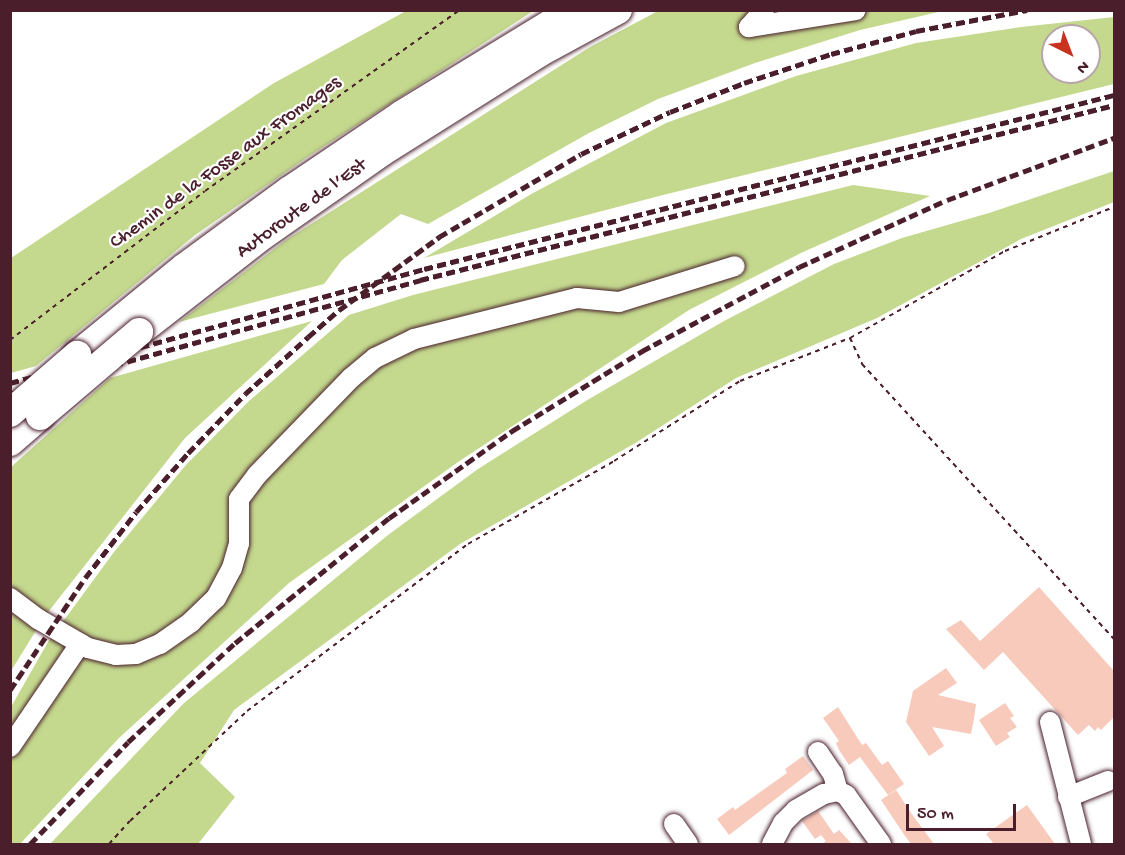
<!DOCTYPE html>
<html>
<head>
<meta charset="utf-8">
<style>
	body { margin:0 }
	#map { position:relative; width:1125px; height:855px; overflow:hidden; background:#fff; font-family:"Gochi Hand",sans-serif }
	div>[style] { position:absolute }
	.green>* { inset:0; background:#c4d98e }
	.building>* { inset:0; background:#f8cabb }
	.path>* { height:2px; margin-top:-1px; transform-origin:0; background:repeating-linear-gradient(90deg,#4a1f2b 0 4.5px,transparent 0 9px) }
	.roads { filter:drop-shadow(0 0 2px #4a1f2b) drop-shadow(0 0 2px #4a1f2b) }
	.minor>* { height:20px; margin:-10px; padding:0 10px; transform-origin:10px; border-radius:10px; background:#fff }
	.highway>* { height:28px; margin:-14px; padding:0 14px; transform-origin:14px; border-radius:14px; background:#fff }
	.rail>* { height:4.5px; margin-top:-2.25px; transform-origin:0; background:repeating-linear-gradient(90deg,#4a1f2b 0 9px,transparent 0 13.5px) }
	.bridges { filter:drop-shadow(0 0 2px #4a1f2b) drop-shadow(0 0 2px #4a1f2b) }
	.highway-bridge>* { height:28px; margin:-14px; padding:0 14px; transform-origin:14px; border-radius:14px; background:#fff }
	span { translate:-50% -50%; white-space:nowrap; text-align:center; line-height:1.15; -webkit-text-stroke:4.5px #fff; paint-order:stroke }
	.street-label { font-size:20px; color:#4a1f2b }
	.frame { position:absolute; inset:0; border:12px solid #4a1f2b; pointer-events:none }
	.north { position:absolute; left:1041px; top:24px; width:60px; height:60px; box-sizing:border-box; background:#fff; border:2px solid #b7a5aa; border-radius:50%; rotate:138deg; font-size:16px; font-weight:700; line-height:24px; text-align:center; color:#4a1f2b }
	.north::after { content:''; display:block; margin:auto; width:21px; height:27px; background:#c8321e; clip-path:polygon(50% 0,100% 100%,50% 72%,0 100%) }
	.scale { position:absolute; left:906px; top:804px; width:110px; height:27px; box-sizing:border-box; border:3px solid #4a1f2b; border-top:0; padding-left:8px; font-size:18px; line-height:21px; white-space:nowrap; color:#4a1f2b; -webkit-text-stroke:4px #fff; paint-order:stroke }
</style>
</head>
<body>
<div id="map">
	<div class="green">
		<div style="clip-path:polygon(406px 11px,533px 11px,309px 156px,195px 235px,36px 366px,11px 373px,11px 258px,274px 83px)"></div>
		<div style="clip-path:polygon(658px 11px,943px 11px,860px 30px,755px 63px,658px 99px,589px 133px,428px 224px,401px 214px,342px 260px,324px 284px,179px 322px,286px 240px,590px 47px)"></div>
		<div style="clip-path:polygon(evenodd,1114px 17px,1114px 84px,663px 195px,424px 258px,533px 193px,666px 123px,796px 76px,916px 43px,1021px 27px,1114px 17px,1053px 36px,1089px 36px,1089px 72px,1053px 72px,1053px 36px)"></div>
		<div style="clip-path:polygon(1114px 171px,1114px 202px,1021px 239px,877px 318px,736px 378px,637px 442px,460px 544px,234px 710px,200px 763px,235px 797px,198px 844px,50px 844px,184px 703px,388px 535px,478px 469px,589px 399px,724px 321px,834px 264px,902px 238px,989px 213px)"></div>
		<div style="clip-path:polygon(853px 185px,930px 196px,803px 252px,689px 310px,458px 462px,289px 583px,119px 738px,20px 844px,11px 844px,11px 707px,48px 642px,114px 552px,185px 466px,249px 401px,349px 315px,413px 295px)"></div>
		<div style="clip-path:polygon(312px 321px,185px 438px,45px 616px,11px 671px,11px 467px,110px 378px)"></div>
	</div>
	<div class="building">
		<div style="clip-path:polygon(1039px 587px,1114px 671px,1114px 717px,1101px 730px,1098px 727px,1095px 731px,1089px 725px,1078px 735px,1003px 652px,984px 670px,946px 629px,961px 620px,980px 641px)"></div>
		<div style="clip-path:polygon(946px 668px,957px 683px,938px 695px,976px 704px,974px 719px,971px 734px,932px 727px,944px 746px,929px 756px,906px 722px,913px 691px)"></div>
		<div style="clip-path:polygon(1005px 703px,1014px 716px,1010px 718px,1017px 727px,1007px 733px,1010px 737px,996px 746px,979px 720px)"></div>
		<div style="clip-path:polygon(838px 707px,862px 745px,866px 743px,882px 765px,888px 761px,904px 784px,888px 795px,860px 757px,849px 765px,839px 750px,836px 743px,839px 741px,823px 718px)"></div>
		<div style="clip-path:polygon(803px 756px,813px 770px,729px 835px,717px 819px,733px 807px,735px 810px,787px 773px,785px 769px)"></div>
		<div style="clip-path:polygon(896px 790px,911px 813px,934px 844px,911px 844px,905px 836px,881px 800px)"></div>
		<div style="clip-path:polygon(1027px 805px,1055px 844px,994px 844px,986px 834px)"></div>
		<div style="clip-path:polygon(818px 811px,834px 834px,839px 830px,852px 844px,822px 844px,826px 841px,821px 835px,815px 839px,802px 821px)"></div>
	</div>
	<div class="path">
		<div style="left:850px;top:338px;width:29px;rotate:65deg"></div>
		<div style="left:862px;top:364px;width:373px;rotate:47.5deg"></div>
		<div style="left:10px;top:340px;width:245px;rotate:-37.4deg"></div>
		<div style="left:205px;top:191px;width:313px;rotate:-35.4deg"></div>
		<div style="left:109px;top:844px;width:31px;rotate:-48deg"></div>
		<div style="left:130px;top:821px;width:161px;rotate:-43.2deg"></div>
		<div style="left:247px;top:711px;width:277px;rotate:-37.1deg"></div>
		<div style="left:468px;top:544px;width:168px;rotate:-29.6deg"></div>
		<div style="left:614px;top:461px;width:149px;rotate:-32.4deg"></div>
		<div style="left:740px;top:381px;width:118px;rotate:-21.4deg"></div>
		<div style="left:850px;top:338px;width:178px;rotate:-29.3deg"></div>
		<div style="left:1005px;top:251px;width:118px;rotate:-22deg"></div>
	</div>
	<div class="roads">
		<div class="minor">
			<div style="left:764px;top:10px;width:23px;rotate:131deg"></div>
			<div style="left:749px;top:27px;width:108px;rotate:-9deg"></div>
			<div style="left:10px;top:598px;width:35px;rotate:37deg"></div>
			<div style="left:38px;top:619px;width:58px;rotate:30.1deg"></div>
			<div style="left:88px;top:648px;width:29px;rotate:14deg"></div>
			<div style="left:116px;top:655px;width:20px;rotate:-3deg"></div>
			<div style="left:136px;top:654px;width:26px;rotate:-23deg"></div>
			<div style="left:160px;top:644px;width:38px;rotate:-35deg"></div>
			<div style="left:191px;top:622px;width:35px;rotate:-44deg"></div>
			<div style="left:216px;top:598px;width:34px;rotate:-62deg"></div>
			<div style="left:232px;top:568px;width:26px;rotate:-74deg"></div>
			<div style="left:239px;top:543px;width:44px;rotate:-90deg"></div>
			<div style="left:239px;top:499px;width:30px;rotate:-53deg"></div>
			<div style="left:257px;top:475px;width:135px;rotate:-45.9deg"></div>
			<div style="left:351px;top:378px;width:31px;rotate:-40deg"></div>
			<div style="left:375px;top:358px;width:43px;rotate:-26deg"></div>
			<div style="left:414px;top:339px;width:168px;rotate:-14.1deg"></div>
			<div style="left:577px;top:298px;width:42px;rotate:5.4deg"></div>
			<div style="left:619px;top:302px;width:121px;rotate:-17.2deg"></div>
			<div style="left:1050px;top:722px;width:126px;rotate:75.7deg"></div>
			<div style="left:10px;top:747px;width:125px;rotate:-55.8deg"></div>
			<div style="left:818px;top:752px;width:27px;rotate:56deg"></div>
			<div style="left:833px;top:774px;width:18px;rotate:74deg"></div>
			<div style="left:1068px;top:797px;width:43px;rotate:-21.8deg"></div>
			<div style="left:674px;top:824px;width:24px;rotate:55deg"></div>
			<div style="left:772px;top:844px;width:24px;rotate:-62deg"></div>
			<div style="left:783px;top:823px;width:18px;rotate:-45deg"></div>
			<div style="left:796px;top:810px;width:32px;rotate:-30deg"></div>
			<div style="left:824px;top:794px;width:14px;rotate:-12deg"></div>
			<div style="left:838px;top:791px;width:9px;rotate:27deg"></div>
			<div style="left:846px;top:795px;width:60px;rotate:54.5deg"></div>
		</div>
		<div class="highway">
			<div style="left:139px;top:332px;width:156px;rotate:-38deg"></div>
			<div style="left:262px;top:236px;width:146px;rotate:-35deg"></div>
			<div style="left:382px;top:152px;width:186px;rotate:-32.2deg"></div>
			<div style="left:539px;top:53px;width:90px;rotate:-28.6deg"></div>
			<div style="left:77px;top:355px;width:139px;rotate:-39.2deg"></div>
			<div style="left:185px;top:267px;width:130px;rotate:-36.3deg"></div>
			<div style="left:290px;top:190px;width:134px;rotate:-34deg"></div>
			<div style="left:401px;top:115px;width:202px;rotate:-31.4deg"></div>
			<div style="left:10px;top:442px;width:40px;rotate:-41deg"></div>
		</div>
	</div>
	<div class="rail">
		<div style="left:10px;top:383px;width:429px;rotate:-15.4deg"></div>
		<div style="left:424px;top:269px;width:712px;rotate:-14.15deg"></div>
		<div style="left:10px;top:394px;width:426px;rotate:-15.5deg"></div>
		<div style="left:420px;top:280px;width:716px;rotate:-14.15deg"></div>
		<div style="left:10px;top:690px;width:135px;rotate:-56.2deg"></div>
		<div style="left:85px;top:578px;width:83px;rotate:-52.3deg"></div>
		<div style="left:136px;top:512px;width:79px;rotate:-48.6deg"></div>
		<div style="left:188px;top:453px;width:82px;rotate:-46deg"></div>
		<div style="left:245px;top:394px;width:85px;rotate:-42.1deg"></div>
		<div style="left:308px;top:337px;width:41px;rotate:-41.1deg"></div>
		<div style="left:339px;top:310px;width:124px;rotate:-36.1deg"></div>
		<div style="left:439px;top:237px;width:164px;rotate:-30.3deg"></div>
		<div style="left:581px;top:154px;width:98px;rotate:-25.3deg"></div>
		<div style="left:670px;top:112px;width:79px;rotate:-21.4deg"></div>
		<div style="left:744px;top:83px;width:92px;rotate:-18.4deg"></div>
		<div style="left:831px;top:54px;width:88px;rotate:-15.1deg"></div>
		<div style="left:916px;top:31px;width:113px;rotate:-10.7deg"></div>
		<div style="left:30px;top:844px;width:141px;rotate:-46.1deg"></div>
		<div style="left:128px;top:742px;width:146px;rotate:-42.8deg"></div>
		<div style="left:235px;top:643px;width:198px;rotate:-39.1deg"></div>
		<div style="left:389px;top:518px;width:151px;rotate:-35.3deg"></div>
		<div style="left:512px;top:431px;width:153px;rotate:-31.6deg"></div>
		<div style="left:642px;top:351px;width:178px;rotate:-28.1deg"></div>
		<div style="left:799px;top:267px;width:162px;rotate:-24.4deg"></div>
		<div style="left:947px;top:200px;width:178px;rotate:-20.4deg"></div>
	</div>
	<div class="bridges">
		<div class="highway-bridge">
			<div style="left:10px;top:413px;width:89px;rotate:-40.9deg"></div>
			<div style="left:40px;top:416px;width:130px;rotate:-40.3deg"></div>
		</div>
	</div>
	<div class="street-label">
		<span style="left:226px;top:163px;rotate:-36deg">Chemin de la Fosse aux Fromages</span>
		<span style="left:302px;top:209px;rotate:-36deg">Autoroute de l’Est</span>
	</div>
	<div class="frame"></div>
	<div class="north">N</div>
	<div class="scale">50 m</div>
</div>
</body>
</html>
